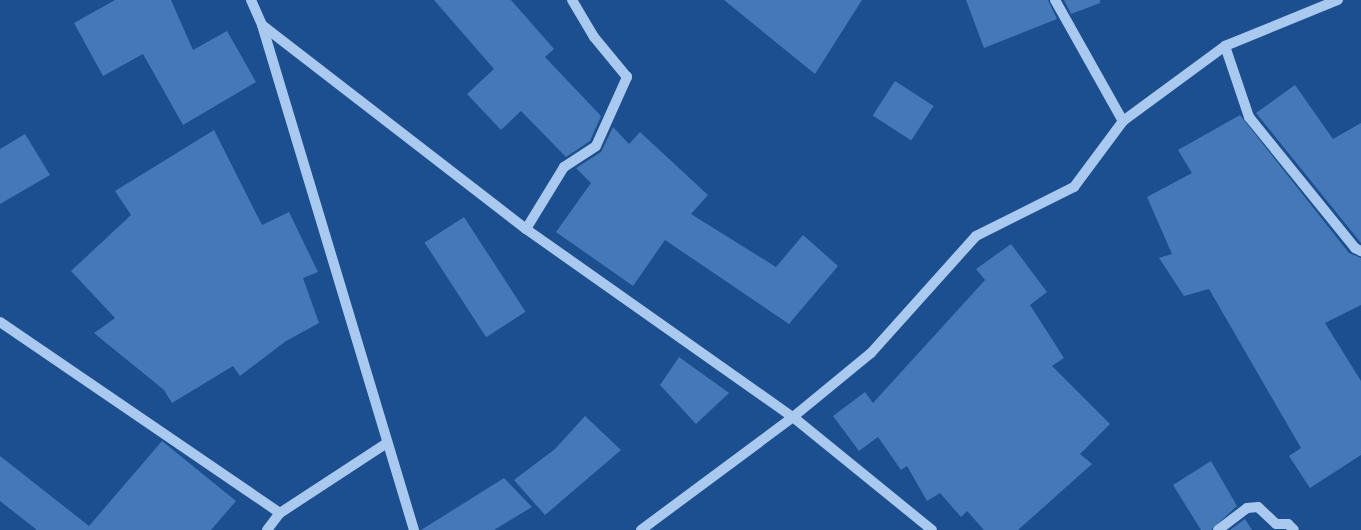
<!DOCTYPE html>
<html>
<head>
<meta charset="utf-8">
<style>
	body { margin:0 }
	#map { position:relative; width:1361px; height:530px; overflow:hidden; background:#1b4f8f; font-family:Inter,sans-serif }
	div>[style] { position:absolute }
	.building>* { inset:0; background:#4478b7; transform-origin:0 0 }
	.minor>* { height:10px; margin:-5px; padding:0 5px; transform-origin:5px; border-radius:5px; background:#a9c9ee }
	span { translate:-50% -50%; white-space:nowrap; text-align:center; line-height:1.15; -webkit-text-stroke:4.5px #1b4f8f; paint-order:stroke }
</style>
</head>
<body>
<div id="map">
	<div class="building">
		<div style="clip-path:polygon(115px 0,171px 0,193px 50px,227px 31px,256px 82px,183px 125px,143px 54px,103px 76px,74px 23px)"></div>
		<div style="clip-path:polygon(434px 0,511px 0,554px 49px,545px 57px,601px 116px,590px 141px,566px 157px,521px 111px,501px 130px,467px 94px,494px 69px)"></div>
		<div style="clip-path:polygon(724px 0,862px 0,815px 74px)"></div>
		<div style="clip-path:polygon(966px 0,1048px 0,1057px 19px,984px 48px)"></div>
		<div style="clip-path:polygon(1064px 0,1100px 0,1100px 3px,1071px 14px)"></div>
		<div style="left:895px;top:81px;width:46px;height:41px;rotate:33deg"></div>
		<div style="clip-path:polygon(1295px 85px,1333px 139px,1361px 123px,1361px 243px,1256px 113px)"></div>
		<div style="clip-path:polygon(1240px 115px,1349px 253px,1361px 258px,1361px 305px,1325px 323px,1361px 381px,1361px 455px,1310px 488px,1289px 456px,1301px 448px,1209px 289px,1184px 296px,1159px 258px,1172px 254px,1147px 197px,1192px 173px,1178px 150px)"></div>
		<div style="clip-path:polygon(613px 127px,629px 144px,640px 132px,708px 195px,691px 214px,776px 267px,803px 235px,838px 266px,789px 324px,665px 240px,633px 286px,556px 232px,591px 183px,576px 168px,601px 152px)"></div>
		<div style="clip-path:polygon(214px 130px,262px 225px,289px 212px,318px 272px,303px 278px,319px 323px,286px 341px,240px 376px,233px 366px,172px 403px,164px 390px,94px 333px,115px 318px,71px 271px,131px 215px,115px 191px)"></div>
		<div style="clip-path:polygon(25px 134px,50px 175px,0 204px,0 149px)"></div>
		<div style="left:464px;top:217px;width:113px;height:47px;rotate:57deg"></div>
		<div style="clip-path:polygon(1011px 244px,1047px 292px,1030px 305px,1064px 358px,1052px 366px,1110px 424px,1080px 454px,1092px 464px,1018px 530px,984px 530px,967px 511px,961px 517px,940px 493px,927px 501px,907px 466px,901px 470px,878px 437px,859px 451px,833px 416px,865px 392px,873px 403px,985px 280px,976px 269px)"></div>
		<div style="clip-path:polygon(679px 357px,729px 393px,696px 424px,660px 385px)"></div>
		<div style="clip-path:polygon(585px 416px,621px 450px,545px 515px,514px 480px,555px 449px)"></div>
		<div style="clip-path:polygon(162px 441px,236px 501px,211px 530px,37px 530px,0 501px,0 456px,89px 526px)"></div>
		<div style="clip-path:polygon(1211px 461px,1237px 506px,1211px 530px,1201px 530px,1173px 485px)"></div>
		<div style="clip-path:polygon(504px 478px,532px 507px,494px 530px,421px 530px)"></div>
		<div style="clip-path:polygon(1245px 519px,1252px 530px,1230px 530px)"></div>
	</div>
	<div class="minor">
		<div style="left:251px;top:0;width:27px;rotate:66deg"></div>
		<div style="left:262px;top:25px;width:527px;rotate:73.25deg"></div>
		<div style="left:1055px;top:0;width:139px;rotate:60.7deg"></div>
		<div style="left:262px;top:25px;width:334px;rotate:37.7deg"></div>
		<div style="left:526px;top:229px;width:327px;rotate:35.2deg"></div>
		<div style="left:793px;top:417px;width:179px;rotate:39.1deg"></div>
		<div style="left:1225px;top:46px;width:75px;rotate:71.3deg"></div>
		<div style="left:1249px;top:117px;width:169px;rotate:51deg"></div>
		<div style="left:1355px;top:248px;width:7px;rotate:27deg"></div>
		<div style="left:526px;top:229px;width:73px;rotate:-58.5deg"></div>
		<div style="left:564px;top:167px;width:38px;rotate:-33deg"></div>
		<div style="left:596px;top:146px;width:76px;rotate:-65.8deg"></div>
		<div style="left:627px;top:77px;width:52px;rotate:-129.5deg"></div>
		<div style="left:594px;top:37px;width:43px;rotate:-120.7deg"></div>
		<div style="left:0;top:322px;width:339px;rotate:34.3deg"></div>
		<div style="left:267px;top:530px;width:21px;rotate:-53deg"></div>
		<div style="left:280px;top:513px;width:128px;rotate:-33.2deg"></div>
		<div style="left:641px;top:530px;width:189px;rotate:-36.6deg"></div>
		<div style="left:793px;top:417px;width:101px;rotate:-39.4deg"></div>
		<div style="left:871px;top:353px;width:157px;rotate:-48.1deg"></div>
		<div style="left:976px;top:236px;width:110px;rotate:-26.6deg"></div>
		<div style="left:1074px;top:187px;width:82px;rotate:-53.4deg"></div>
		<div style="left:1123px;top:121px;width:127px;rotate:-36.3deg"></div>
		<div style="left:1225px;top:46px;width:122px;rotate:-22.2deg"></div>
		<div style="left:1218px;top:530px;width:36px;rotate:-37deg"></div>
		<div style="left:1247px;top:508px;width:11px;rotate:-5deg"></div>
		<div style="left:1258px;top:507px;width:25px;rotate:43deg"></div>
		<div style="left:1276px;top:524px;width:12px"></div>
		<div style="left:1288px;top:524px;width:8px;rotate:45deg"></div>
	</div>
</div>
</body>
</html>
